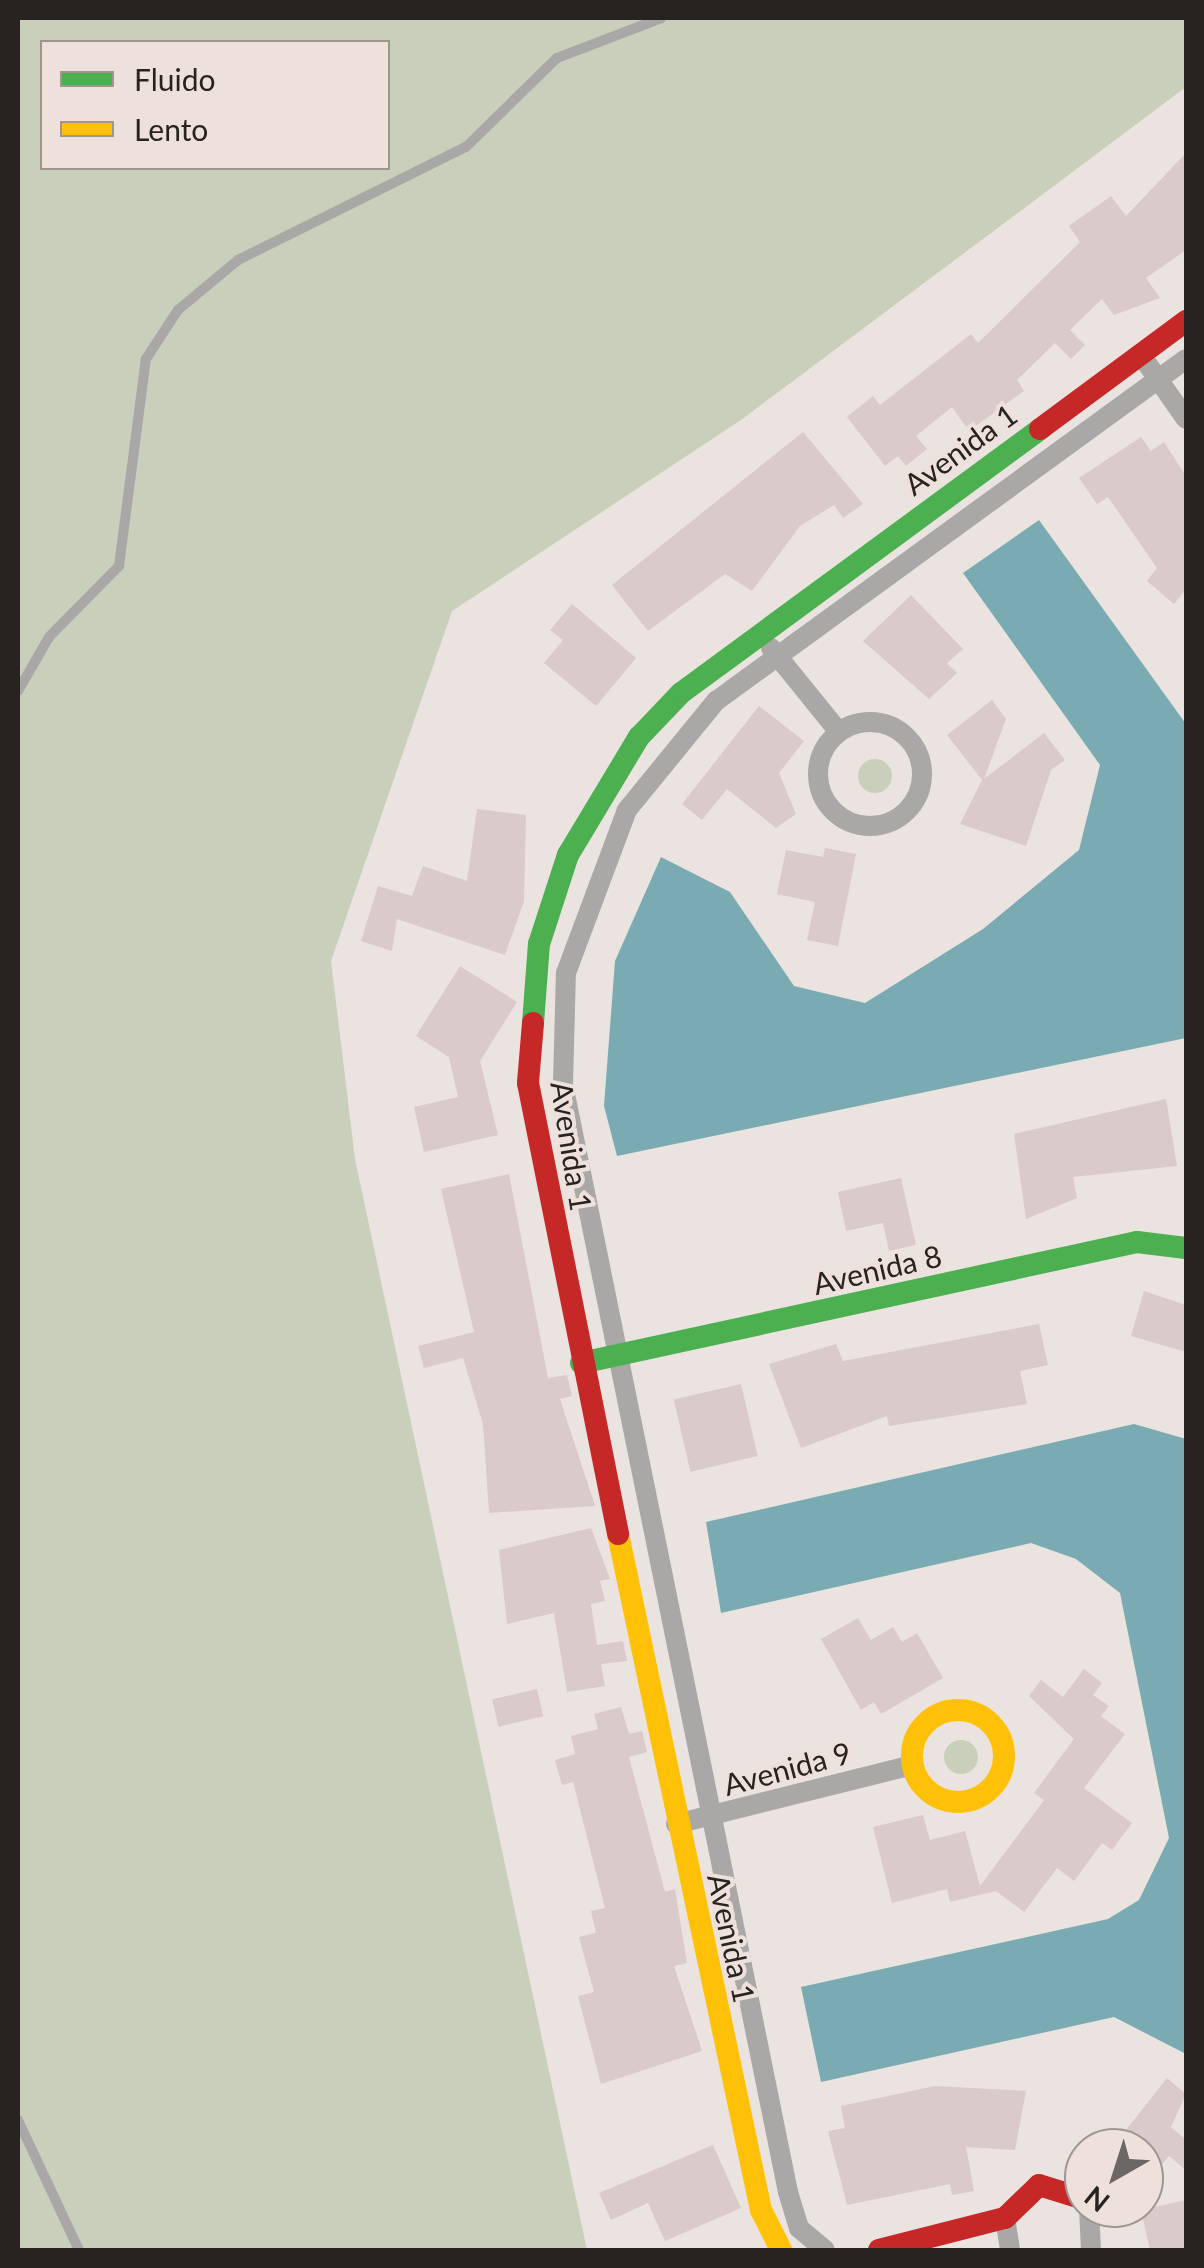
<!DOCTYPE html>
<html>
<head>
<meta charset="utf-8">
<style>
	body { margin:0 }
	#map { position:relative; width:1204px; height:2268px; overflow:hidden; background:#eae3e0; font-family:Lato,sans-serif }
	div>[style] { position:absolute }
	.green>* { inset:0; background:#c9cfbb }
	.round { border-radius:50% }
	.water>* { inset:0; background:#7aabb2 }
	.building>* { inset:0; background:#dacac9; transform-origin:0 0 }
	.lane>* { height:10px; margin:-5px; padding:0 5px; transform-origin:5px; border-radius:5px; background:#a9a8a6 }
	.street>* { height:20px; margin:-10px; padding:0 10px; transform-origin:10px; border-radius:10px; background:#a9a8a6 }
	.street>.ring { margin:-10px; padding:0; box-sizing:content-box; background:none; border:20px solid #a9a8a6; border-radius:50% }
	.fast>* { height:22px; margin:-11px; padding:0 11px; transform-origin:11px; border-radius:11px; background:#4caf50 }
	.slow>* { height:22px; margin:-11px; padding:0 11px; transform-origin:11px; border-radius:11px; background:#ffc107 }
	.slow>.ring { margin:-11px; padding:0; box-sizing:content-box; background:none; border:22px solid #ffc107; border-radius:50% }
	.jam>* { height:22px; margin:-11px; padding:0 11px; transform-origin:11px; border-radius:11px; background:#c62828 }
	span { translate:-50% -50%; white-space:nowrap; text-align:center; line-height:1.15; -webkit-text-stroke:8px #eee1dc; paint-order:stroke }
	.street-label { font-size:30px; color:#282321 }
	.frame { position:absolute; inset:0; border:20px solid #282321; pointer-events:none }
	.legend { position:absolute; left:40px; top:40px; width:350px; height:130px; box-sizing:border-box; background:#eee1dc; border:2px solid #9f9591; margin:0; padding:12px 18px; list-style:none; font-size:30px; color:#282321 }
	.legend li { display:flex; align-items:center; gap:20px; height:50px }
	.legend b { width:50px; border:2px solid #9f9591 }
	.north { position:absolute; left:1064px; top:2128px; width:100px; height:100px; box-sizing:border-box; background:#eee1dc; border:2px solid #9f9591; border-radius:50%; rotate:219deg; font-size:28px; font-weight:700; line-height:40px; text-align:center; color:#282321 }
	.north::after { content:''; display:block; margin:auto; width:35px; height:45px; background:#6c6664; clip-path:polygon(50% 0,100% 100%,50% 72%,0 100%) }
</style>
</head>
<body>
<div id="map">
	<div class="green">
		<div style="clip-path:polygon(evenodd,18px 18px,1186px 18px,1186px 87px,741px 420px,452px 611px,331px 961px,355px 1159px,587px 2250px,18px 2250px,18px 18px,42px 42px,388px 42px,388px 168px,42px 168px,42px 42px)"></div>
		<div class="round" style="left:858px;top:759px;width:34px;height:34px"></div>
		<div class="round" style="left:944px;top:1740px;width:34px;height:34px"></div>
	</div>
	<div class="water">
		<div style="clip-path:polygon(1039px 520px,1186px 724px,1186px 1038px,617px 1156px,604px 1106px,615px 961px,661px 857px,730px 892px,794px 986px,865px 1003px,983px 929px,1079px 850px,1100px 765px,963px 573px)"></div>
		<div style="clip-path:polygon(1134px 1424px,1186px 1439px,1186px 2054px,1114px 2017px,821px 2082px,801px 1987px,1108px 1919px,1139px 1900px,1169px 1838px,1120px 1593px,1076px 1559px,1031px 1543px,721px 1613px,706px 1522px)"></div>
	</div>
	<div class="building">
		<div style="clip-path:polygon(1186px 153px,1186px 250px,1146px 278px,1160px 298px,1114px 315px,1102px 299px,1070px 330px,1085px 345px,1071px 359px,1055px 343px,1017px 380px,1024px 391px,969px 431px,952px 407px,916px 436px,927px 449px,906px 466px,898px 456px,885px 466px,847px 417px,873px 396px,880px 405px,971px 334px,978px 343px,1080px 242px,1069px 226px,1111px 196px,1126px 216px)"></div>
		<div style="clip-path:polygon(803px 432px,863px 504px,843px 518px,834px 505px,800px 526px,752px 591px,725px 574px,648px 631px,612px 585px)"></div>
		<div style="clip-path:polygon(1141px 437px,1151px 451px,1164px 442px,1186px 476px,1186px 589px,1174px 604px,1147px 581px,1157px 568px,1108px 497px,1097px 504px,1079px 478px)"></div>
		<div style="clip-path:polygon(911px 595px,963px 649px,947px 663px,957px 673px,929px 699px,863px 641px)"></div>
		<div style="clip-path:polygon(572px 604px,636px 658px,596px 706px,544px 663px,563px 640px,550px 630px)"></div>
		<div style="clip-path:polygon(992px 700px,1006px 719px,984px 779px,1044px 733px,1065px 760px,1051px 770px,1026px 846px,960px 824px,982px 780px,947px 735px)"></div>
		<div style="clip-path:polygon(759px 706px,804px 741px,779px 773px,796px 814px,776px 828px,727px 789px,702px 820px,682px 804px)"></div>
		<div style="clip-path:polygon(477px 809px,526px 815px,524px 901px,505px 955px,397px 919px,392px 951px,361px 941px,378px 886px,412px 896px,423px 866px,467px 881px)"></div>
		<div style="clip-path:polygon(825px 848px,856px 854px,838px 946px,807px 940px,815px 902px,777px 894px,786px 850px,823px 857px)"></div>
		<div style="clip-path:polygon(460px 966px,517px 1002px,480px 1061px,498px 1135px,424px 1152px,414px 1107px,458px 1097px,449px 1057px,416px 1036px)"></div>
		<div style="clip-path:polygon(1166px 1099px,1177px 1166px,1073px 1177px,1077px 1198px,1026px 1219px,1014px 1134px)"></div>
		<div style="clip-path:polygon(509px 1174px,548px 1378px,567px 1375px,572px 1396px,560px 1399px,595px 1506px,489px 1513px,483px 1424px,463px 1358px,424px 1368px,418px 1346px,474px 1332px,441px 1189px)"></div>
		<div style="clip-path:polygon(901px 1178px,916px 1245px,889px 1251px,883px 1223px,846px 1231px,838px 1192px)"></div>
		<div style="clip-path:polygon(1144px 1291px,1186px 1305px,1186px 1352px,1131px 1336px)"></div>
		<div style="clip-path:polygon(1039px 1324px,1048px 1365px,1020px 1371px,1027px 1404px,889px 1426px,887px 1416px,801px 1448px,769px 1364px,836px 1344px,843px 1361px)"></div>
		<div style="left:741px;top:1384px;width:74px;height:69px;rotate:77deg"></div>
		<div style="clip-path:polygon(591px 1528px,610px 1579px,600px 1581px,605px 1601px,591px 1604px,597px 1645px,623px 1641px,627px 1661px,601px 1664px,605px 1686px,567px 1692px,554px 1613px,507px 1624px,499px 1550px)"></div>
		<div style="clip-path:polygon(858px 1618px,871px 1640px,893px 1627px,902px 1642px,917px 1633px,943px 1678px,881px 1714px,874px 1702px,861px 1710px,821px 1639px)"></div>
		<div style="clip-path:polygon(1084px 1669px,1102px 1683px,1093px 1695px,1109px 1706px,1101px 1716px,1125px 1734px,1084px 1788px,1132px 1823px,1112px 1850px,1102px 1843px,1074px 1881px,1057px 1868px,1024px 1912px,996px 1891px,950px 1902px,947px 1889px,892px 1903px,873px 1827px,923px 1815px,930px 1840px,965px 1831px,980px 1886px,1044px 1800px,1034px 1793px,1074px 1739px,1029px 1696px,1041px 1680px,1063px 1697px)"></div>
		<div style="left:537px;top:1689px;width:28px;height:46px;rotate:77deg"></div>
		<div style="clip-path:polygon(621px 1707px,629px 1734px,642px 1731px,647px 1752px,629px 1757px,665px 1892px,675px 1889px,687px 1963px,674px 1966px,702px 2051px,601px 2084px,578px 1996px,594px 1992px,579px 1937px,596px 1933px,591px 1911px,605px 1908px,573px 1782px,562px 1785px,555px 1760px,575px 1754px,571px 1736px,598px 1729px,594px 1714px)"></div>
		<div style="clip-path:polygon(1167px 2078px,1186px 2094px,1171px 2127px,1186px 2140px,1186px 2170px,1169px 2156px,1144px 2187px,1144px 2148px,1112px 2148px)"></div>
		<div style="clip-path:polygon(935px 2086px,1026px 2091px,1015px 2150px,966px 2147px,974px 2191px,952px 2195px,950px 2184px,847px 2205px,828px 2131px,845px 2128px,841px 2106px)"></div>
		<div style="clip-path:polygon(713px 2145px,741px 2208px,665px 2241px,648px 2203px,611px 2220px,599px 2193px)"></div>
		<div style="clip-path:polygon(1186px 2200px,1186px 2250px,1150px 2250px,1141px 2210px)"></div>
	</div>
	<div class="lane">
		<div style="left:18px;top:691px;width:62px;rotate:-60.1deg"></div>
		<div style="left:49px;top:637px;width:100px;rotate:-45.4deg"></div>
		<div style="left:119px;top:566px;width:209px;rotate:-82.6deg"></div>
		<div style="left:146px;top:359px;width:59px;rotate:-56.9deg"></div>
		<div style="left:178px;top:310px;width:78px;rotate:-39.8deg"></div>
		<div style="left:238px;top:260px;width:254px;rotate:-26.4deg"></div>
		<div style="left:466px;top:147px;width:127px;rotate:-44.4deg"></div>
		<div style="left:557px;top:58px;width:112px;rotate:-20.9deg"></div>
		<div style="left:18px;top:2120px;width:144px;rotate:64.9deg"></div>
	</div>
	<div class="street">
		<div style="left:1141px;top:355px;width:78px;rotate:54.9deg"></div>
		<div style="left:771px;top:648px;width:108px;rotate:51deg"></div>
		<div class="ring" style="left:818px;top:722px;width:84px;height:84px"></div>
		<div style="left:676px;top:1824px;width:243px;rotate:-14deg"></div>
		<div style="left:1089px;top:2208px;width:42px;rotate:87.3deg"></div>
		<div style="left:1005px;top:2218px;width:32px;rotate:81deg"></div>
		<div style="left:825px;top:2250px;width:34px;rotate:-140deg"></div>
		<div style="left:799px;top:2228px;width:38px;rotate:-107deg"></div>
		<div style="left:788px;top:2192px;width:1131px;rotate:-101.48deg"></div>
		<div style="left:563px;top:1084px;width:111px;rotate:-88.5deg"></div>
		<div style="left:566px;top:973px;width:174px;rotate:-69.5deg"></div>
		<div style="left:627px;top:810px;width:141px;rotate:-50.8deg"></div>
		<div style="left:716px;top:701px;width:581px;rotate:-36.04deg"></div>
	</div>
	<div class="fast">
		<div style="left:533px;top:1023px;width:79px;rotate:-85.7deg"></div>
		<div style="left:539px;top:944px;width:94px;rotate:-72deg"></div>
		<div style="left:568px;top:855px;width:138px;rotate:-59deg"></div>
		<div style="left:639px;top:737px;width:61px;rotate:-46.3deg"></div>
		<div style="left:681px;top:693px;width:446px;rotate:-36.3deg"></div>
		<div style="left:581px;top:1363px;width:569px;rotate:-12.28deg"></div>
		<div style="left:1137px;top:1242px;width:49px;rotate:7deg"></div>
	</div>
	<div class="slow">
		<div style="left:618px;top:1534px;width:691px;rotate:78.06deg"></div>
		<div style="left:761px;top:2210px;width:45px;rotate:63.4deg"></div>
		<div class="ring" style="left:912px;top:1710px;width:70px;height:70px"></div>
	</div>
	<div class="jam">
		<div style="left:1040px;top:429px;width:182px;rotate:-36.5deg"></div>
		<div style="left:533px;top:1023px;width:60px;rotate:94.8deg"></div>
		<div style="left:528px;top:1083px;width:460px;rotate:78.7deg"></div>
		<div style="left:879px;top:2250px;width:130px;rotate:-14.3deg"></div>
		<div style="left:1005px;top:2218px;width:47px;rotate:-44.1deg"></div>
		<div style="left:1039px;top:2185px;width:47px;rotate:17.3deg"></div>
	</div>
	<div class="street-label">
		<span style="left:960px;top:449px;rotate:-36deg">Avenida 1</span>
		<span style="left:572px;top:1146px;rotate:81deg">Avenida 1</span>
		<span style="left:877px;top:1269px;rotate:-13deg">Avenida 8</span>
		<span style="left:787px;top:1768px;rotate:-15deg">Avenida 9</span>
		<span style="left:732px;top:1938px;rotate:78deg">Avenida 1</span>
	</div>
	<div class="frame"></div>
	<ul class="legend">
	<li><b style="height:12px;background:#4caf50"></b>Fluido</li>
	<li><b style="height:12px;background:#ffc107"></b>Lento</li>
	</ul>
	<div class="north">N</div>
</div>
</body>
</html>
